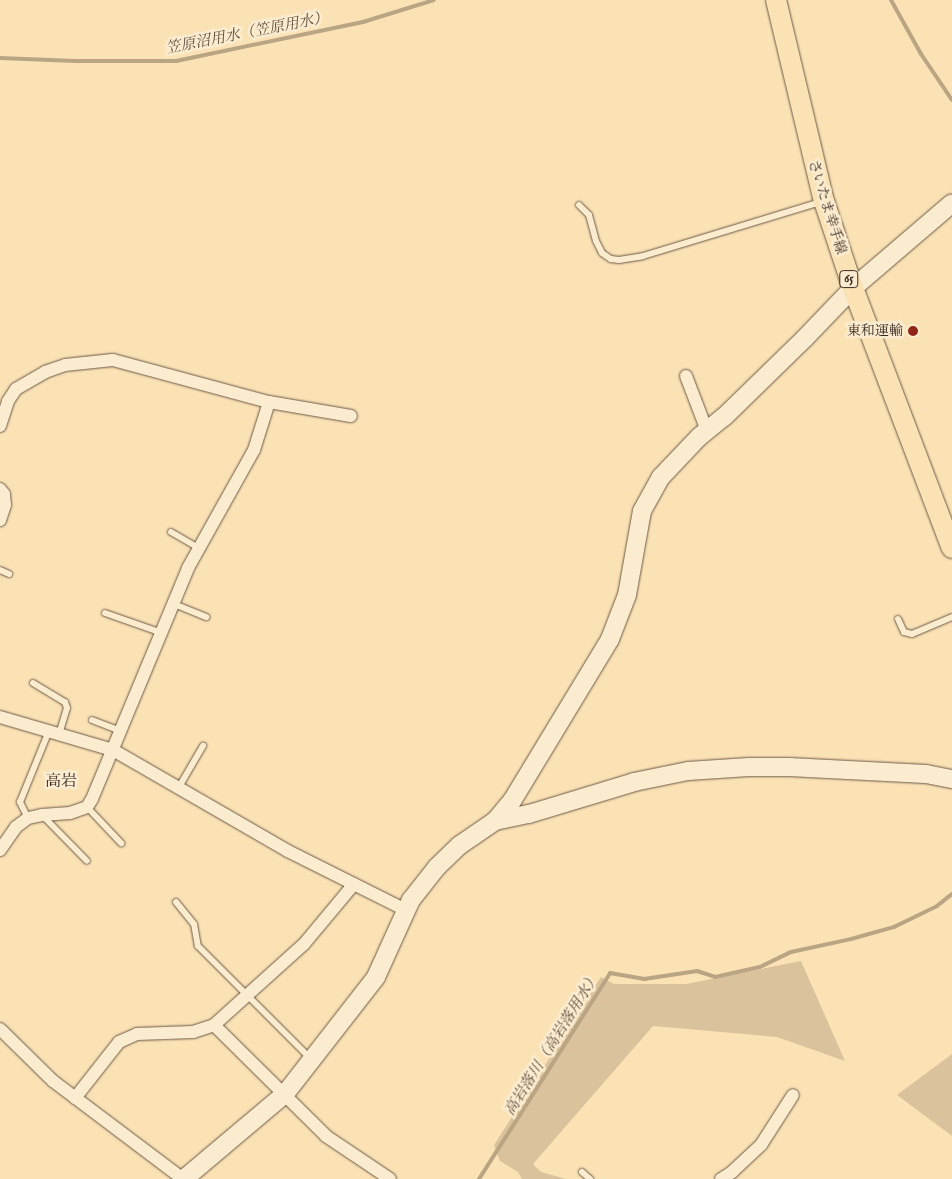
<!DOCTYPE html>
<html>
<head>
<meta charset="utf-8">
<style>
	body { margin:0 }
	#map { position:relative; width:952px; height:1179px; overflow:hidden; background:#fbe2b5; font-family:"IM FELL English","Noto Serif JP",serif }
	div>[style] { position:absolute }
	.green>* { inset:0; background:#dac39c }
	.stream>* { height:4px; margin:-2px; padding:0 2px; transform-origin:2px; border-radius:2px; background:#b9a483 }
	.roads { filter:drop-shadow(0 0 1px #6a5947) drop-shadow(0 0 1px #6a5947) }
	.lane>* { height:6px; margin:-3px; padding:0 3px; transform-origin:3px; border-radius:3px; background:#fceccf }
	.street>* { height:12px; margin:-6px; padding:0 6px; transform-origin:6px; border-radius:6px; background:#fceccf }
	.secondary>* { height:18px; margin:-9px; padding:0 9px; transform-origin:9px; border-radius:9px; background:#fceccf }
	.primary>* { height:20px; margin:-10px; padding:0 10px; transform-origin:10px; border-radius:10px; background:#fbe2b5 }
	.dots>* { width:14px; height:14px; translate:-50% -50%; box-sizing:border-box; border:2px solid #fceccf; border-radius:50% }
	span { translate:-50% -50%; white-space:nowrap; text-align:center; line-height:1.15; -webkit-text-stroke:5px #fceccf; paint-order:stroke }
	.shield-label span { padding:1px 4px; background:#fceccf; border:1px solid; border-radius:4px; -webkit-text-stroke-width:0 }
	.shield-label { font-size:12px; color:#392b22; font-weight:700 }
	.street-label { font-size:14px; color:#392b22 }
	.poi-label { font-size:14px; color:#392b22 }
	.right { translate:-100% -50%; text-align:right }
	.water-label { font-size:15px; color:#5f4f3f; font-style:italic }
	.quarter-label { font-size:16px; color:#392b22 }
</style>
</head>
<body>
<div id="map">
	<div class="green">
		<div style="clip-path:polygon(801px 961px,845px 1061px,777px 1037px,653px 1026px,533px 1164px,541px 1172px,566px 1179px,522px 1179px,518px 1172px,500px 1161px,494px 1145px,601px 977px,614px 984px,686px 984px)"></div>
		<div style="clip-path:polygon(952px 1054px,952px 1136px,897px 1095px)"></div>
	</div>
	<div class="stream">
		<div style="left:891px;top:0;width:62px;rotate:60.9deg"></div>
		<div style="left:921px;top:54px;width:55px;rotate:56deg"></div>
		<div style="left:0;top:58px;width:75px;rotate:2.3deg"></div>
		<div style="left:75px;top:61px;width:101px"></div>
		<div style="left:176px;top:61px;width:191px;rotate:-11.8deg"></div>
		<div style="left:363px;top:22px;width:74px;rotate:-17.2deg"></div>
		<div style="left:479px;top:1179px;width:244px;rotate:-57.5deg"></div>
		<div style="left:610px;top:973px;width:35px;rotate:10deg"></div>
		<div style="left:644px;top:979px;width:54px;rotate:-8.6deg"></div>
		<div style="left:697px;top:971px;width:19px;rotate:18deg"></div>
		<div style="left:715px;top:977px;width:46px;rotate:-12.5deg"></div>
		<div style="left:760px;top:967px;width:34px;rotate:-26deg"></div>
		<div style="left:791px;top:952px;width:61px;rotate:-12.2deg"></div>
		<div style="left:851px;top:939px;width:45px;rotate:-15.6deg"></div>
		<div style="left:894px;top:927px;width:48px;rotate:-26deg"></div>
		<div style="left:937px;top:906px;width:19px;rotate:-39deg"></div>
	</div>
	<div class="roads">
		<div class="lane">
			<div style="left:579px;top:205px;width:14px;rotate:45deg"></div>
			<div style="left:589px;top:215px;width:27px;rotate:75deg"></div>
			<div style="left:596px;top:241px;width:13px;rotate:63deg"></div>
			<div style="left:602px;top:253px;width:11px;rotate:34deg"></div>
			<div style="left:611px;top:259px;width:8px;rotate:7deg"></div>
			<div style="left:619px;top:260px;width:24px;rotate:-9deg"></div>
			<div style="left:643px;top:256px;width:186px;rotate:-16.9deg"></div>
			<div style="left:171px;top:532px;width:32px;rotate:30deg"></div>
			<div style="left:0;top:570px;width:10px;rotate:24deg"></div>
			<div style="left:174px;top:604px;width:35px;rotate:22deg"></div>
			<div style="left:105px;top:613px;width:60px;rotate:19.3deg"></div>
			<div style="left:898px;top:619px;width:14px;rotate:65deg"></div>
			<div style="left:904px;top:632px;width:8px;rotate:14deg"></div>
			<div style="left:912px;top:634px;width:43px;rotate:-23deg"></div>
			<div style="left:33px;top:683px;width:37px;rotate:31deg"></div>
			<div style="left:65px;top:702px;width:6px;rotate:72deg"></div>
			<div style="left:67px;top:708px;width:27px;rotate:107deg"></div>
			<div style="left:92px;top:720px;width:31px;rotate:21deg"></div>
			<div style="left:179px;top:787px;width:48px;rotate:-59.7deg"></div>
			<div style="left:87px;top:807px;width:50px;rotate:46.6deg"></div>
			<div style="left:42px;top:815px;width:64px;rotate:45.6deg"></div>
			<div style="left:28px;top:818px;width:18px;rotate:-117deg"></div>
			<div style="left:20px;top:802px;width:77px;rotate:-67.8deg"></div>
			<div style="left:176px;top:902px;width:28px;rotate:51deg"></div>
			<div style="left:194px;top:924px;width:22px;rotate:80deg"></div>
			<div style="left:198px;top:946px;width:160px;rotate:45deg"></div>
			<div style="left:582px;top:1172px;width:11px;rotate:41deg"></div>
		</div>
		<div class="street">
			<div style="left:686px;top:376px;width:59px;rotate:69.1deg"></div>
			<div style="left:0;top:426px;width:26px;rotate:-72deg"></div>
			<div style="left:8px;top:401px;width:14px;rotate:-56deg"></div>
			<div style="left:16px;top:389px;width:34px;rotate:-30deg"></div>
			<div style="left:45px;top:372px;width:21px;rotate:-19deg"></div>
			<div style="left:65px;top:365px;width:48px;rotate:-5.9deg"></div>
			<div style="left:113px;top:360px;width:162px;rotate:15.1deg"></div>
			<div style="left:269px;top:402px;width:83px;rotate:9.7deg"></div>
			<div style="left:0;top:489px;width:6px;rotate:51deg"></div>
			<div style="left:4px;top:494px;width:11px;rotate:85deg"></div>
			<div style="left:5px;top:505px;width:16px;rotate:108deg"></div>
			<div style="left:0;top:717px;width:118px;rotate:16.3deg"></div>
			<div style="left:113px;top:750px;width:202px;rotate:30deg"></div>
			<div style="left:288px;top:851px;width:132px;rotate:26.6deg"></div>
			<div style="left:0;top:850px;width:28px;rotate:-55deg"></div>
			<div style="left:16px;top:827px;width:15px;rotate:-37deg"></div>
			<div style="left:28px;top:818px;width:14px;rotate:-12deg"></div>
			<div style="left:42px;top:815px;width:28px;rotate:-4deg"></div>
			<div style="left:70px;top:813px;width:18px;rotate:-19deg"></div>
			<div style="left:87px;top:807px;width:9px;rotate:-58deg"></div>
			<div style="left:92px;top:799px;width:250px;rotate:-67.4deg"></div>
			<div style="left:188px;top:568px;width:135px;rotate:-60.8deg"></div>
			<div style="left:254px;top:450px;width:50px;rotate:-72.6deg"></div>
			<div style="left:214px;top:1025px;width:158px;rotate:44.7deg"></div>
			<div style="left:326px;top:1136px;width:77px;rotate:33.9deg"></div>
			<div style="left:0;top:1029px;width:74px;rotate:44.5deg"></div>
			<div style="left:53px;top:1081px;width:163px;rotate:37deg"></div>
			<div style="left:75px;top:1098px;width:71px;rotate:-51.8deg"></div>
			<div style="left:119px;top:1042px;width:20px;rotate:-24deg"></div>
			<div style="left:137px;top:1034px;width:56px;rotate:-2deg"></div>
			<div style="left:193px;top:1032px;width:22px;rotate:-18deg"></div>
			<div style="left:214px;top:1025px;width:121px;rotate:-42deg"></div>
			<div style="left:304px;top:944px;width:78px;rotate:-50.2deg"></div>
			<div style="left:721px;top:1179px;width:13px;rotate:-32deg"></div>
			<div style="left:732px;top:1172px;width:40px;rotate:-43deg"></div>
			<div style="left:761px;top:1145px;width:59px;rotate:-57.4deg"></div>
		</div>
		<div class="secondary">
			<div style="left:495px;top:821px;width:35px;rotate:-12deg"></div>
			<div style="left:529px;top:814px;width:110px;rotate:-16.9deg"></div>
			<div style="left:634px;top:782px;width:55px;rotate:-11.5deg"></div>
			<div style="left:688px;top:771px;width:61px;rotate:-3.8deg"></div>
			<div style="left:749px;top:767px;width:40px"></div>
			<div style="left:789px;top:767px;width:137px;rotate:2.9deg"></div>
			<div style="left:926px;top:774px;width:26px;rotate:11deg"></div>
			<div style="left:184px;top:1179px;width:132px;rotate:-40.1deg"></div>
			<div style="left:285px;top:1094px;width:148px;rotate:-52.1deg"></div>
			<div style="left:376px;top:977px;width:85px;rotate:-65.6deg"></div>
			<div style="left:411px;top:900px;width:42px;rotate:-51.8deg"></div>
			<div style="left:437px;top:867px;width:32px;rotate:-44deg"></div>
			<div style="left:460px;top:845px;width:42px;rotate:-34.4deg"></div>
			<div style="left:495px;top:821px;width:26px;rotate:-50deg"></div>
			<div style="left:512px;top:801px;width:189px;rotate:-58.8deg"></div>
			<div style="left:610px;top:639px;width:47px;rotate:-68.9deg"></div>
			<div style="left:627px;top:595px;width:85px;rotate:-79.9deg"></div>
			<div style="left:642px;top:511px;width:39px;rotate:-61deg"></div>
			<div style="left:661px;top:477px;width:55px;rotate:-46.5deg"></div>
			<div style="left:699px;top:437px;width:32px;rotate:-39deg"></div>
			<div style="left:724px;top:417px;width:113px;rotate:-44.3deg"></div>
			<div style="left:805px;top:338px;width:69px;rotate:-46.2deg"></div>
			<div style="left:853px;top:288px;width:130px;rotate:-40.6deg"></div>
		</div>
		<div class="primary">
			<div style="left:776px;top:0;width:207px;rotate:76.6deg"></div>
			<div style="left:824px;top:201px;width:92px;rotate:71.6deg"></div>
			<div style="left:853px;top:288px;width:278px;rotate:69.2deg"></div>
		</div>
	</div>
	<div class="dots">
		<div style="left:913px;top:331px;background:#8f2418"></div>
	</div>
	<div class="shield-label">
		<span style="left:849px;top:279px">65</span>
	</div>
	<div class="street-label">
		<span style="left:827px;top:207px;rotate:73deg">さいたま幸手線</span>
	</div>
	<div class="poi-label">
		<span class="right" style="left:903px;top:331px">東和運輸</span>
	</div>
	<div class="water-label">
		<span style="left:247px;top:33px;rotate:-11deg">笠原沼用水（笠原用水）</span>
		<span style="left:552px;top:1044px;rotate:-58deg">高岩落川（高岩落用水）</span>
	</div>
	<div class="quarter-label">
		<span style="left:61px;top:782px">高岩</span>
	</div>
</div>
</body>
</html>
